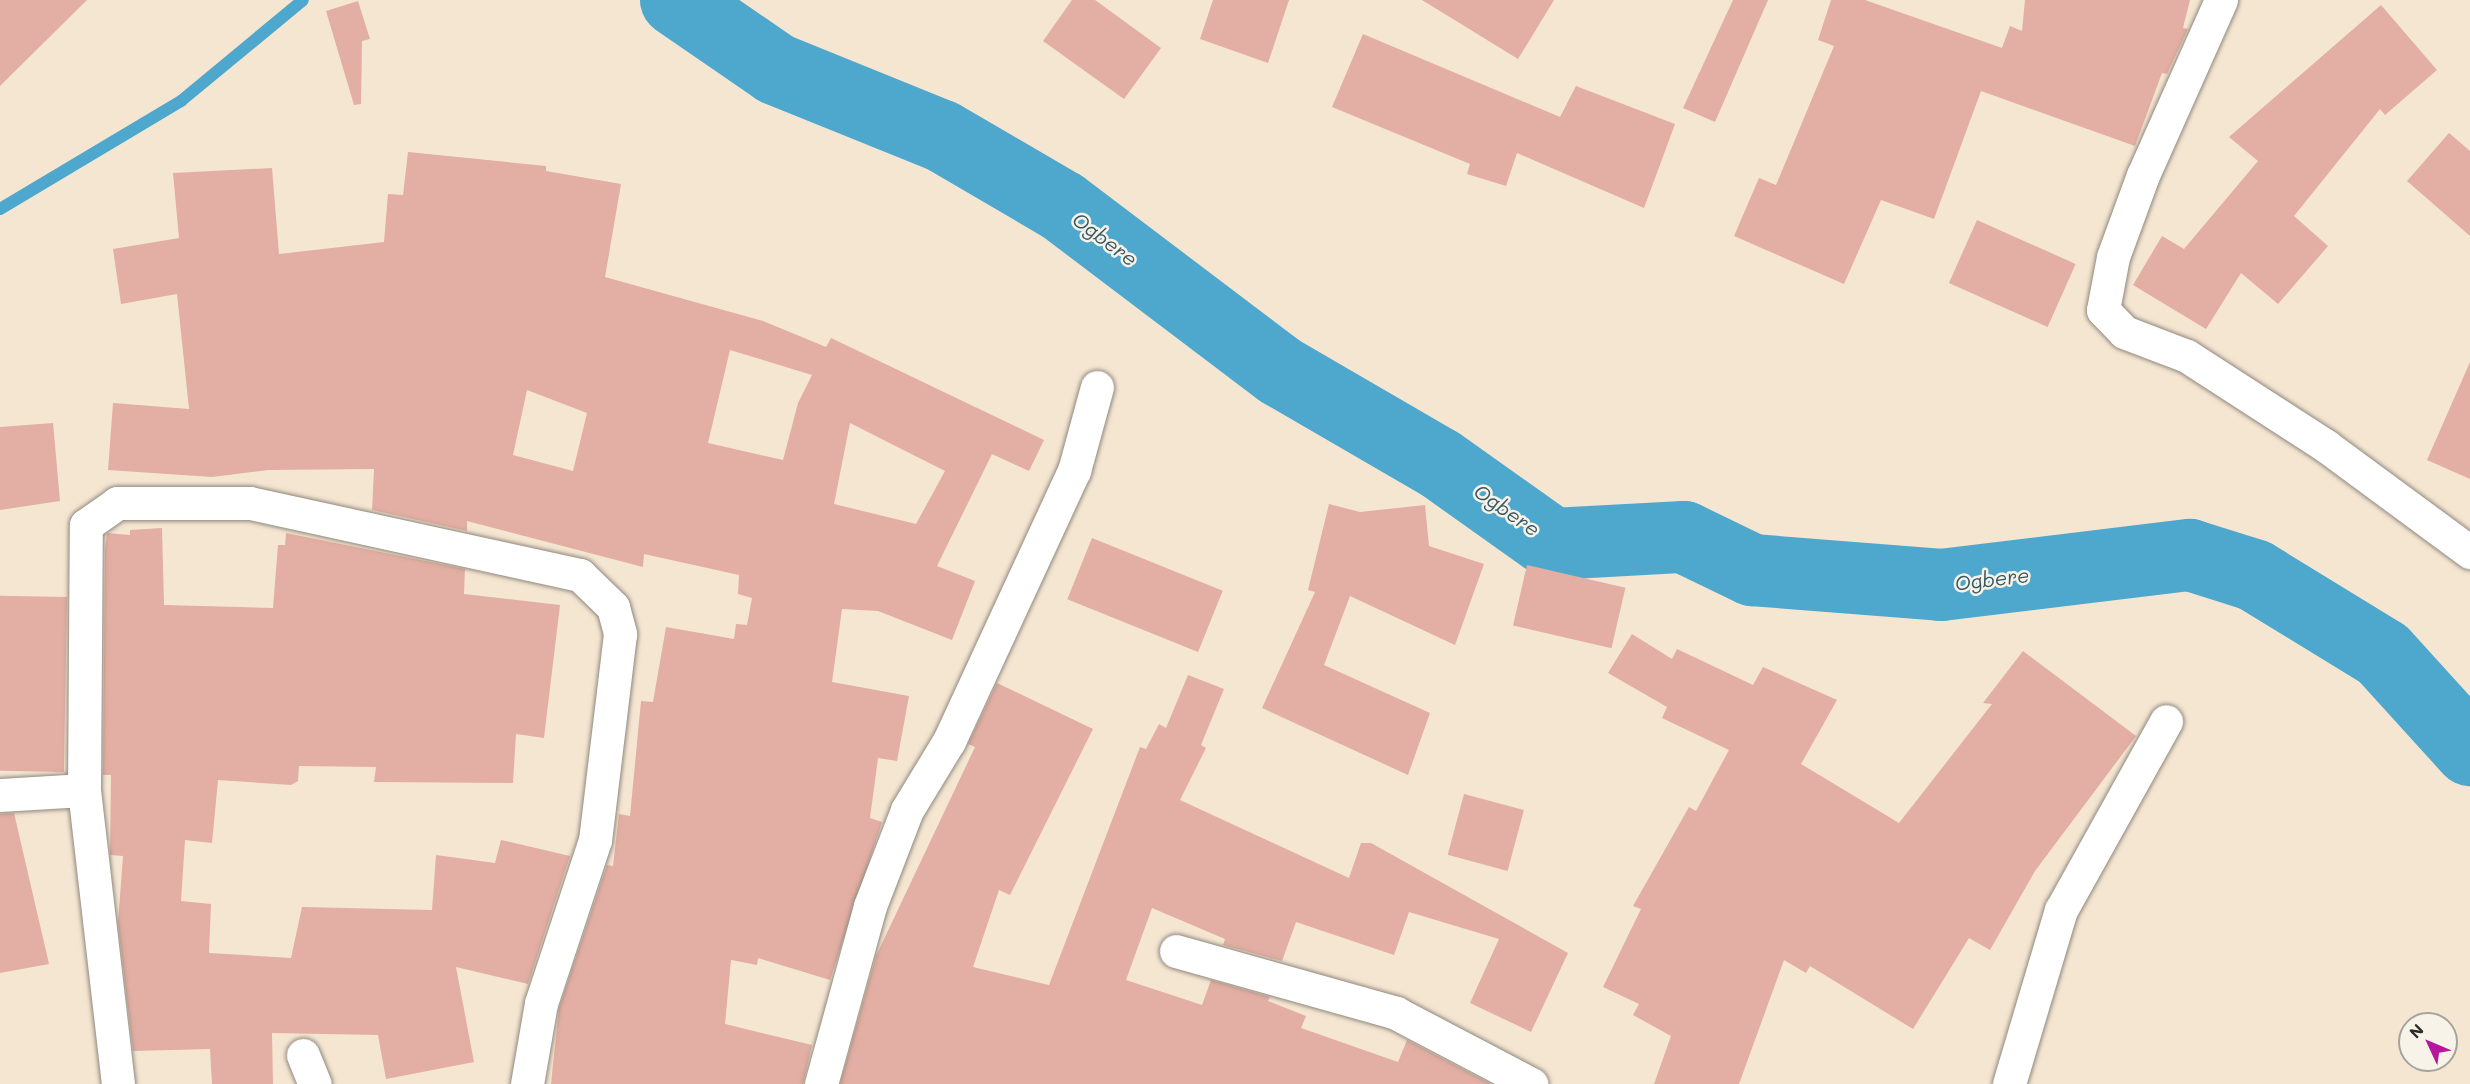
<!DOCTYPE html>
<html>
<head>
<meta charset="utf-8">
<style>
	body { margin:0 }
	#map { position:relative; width:2470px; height:1084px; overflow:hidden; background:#f5e6d2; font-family:Mali,sans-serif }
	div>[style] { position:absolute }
	.stream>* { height:12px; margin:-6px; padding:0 6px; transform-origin:6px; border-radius:6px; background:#4ea7cc }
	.river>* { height:72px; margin:-36px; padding:0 36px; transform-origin:36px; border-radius:36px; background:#4ea7cc }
	.building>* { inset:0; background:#e3aea3; transform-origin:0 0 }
	.roads { filter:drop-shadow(0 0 2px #90887e) drop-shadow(0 0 2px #90887e) }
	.minor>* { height:33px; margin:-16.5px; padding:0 16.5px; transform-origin:16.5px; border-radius:16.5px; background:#fff }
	span { translate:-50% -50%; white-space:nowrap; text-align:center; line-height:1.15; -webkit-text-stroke:5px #f7f3e8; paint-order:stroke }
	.water-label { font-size:20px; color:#375663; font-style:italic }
	.north { position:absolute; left:2398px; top:1012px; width:60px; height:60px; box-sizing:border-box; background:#f7f3e8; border:2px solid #a5a39c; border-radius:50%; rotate:314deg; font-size:16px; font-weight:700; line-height:24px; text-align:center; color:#2b2b2b }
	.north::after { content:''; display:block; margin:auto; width:21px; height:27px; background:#b5179e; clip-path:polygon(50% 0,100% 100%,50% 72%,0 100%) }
</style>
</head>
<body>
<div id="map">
	<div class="stream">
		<div style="left:0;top:209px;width:211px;rotate:-30.8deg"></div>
		<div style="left:181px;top:101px;width:158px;rotate:-39.6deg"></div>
	</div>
	<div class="river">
		<div style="left:676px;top:0;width:121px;rotate:34.6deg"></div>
		<div style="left:776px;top:69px;width:179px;rotate:22deg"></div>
		<div style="left:942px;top:136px;width:139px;rotate:30.3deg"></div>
		<div style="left:1062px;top:206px;width:273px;rotate:37.1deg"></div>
		<div style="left:1280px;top:371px;width:184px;rotate:30.1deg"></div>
		<div style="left:1439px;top:463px;width:140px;rotate:35.4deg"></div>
		<div style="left:1553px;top:544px;width:131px;rotate:-3.1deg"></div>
		<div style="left:1684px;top:537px;width:76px;rotate:25.9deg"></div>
		<div style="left:1752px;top:570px;width:190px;rotate:4.5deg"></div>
		<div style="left:1941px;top:585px;width:251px;rotate:-6.9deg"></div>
		<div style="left:2190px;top:555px;width:67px;rotate:17.4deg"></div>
		<div style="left:2254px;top:575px;width:151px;rotate:31.5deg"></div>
		<div style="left:2383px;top:654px;width:130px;rotate:47.8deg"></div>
	</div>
	<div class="building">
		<div style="clip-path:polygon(0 0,87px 0,0 86px)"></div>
		<div style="clip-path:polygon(1072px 0,1095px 0,1161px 48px,1124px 99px,1043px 41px)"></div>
		<div style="clip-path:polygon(1213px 0,1289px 0,1268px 63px,1200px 39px)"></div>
		<div style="clip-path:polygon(1422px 0,1554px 0,1518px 59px)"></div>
		<div style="clip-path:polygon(1733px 0,1768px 0,1715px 122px,1683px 108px)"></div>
		<div style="clip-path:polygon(1831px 0,1865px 0,2002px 48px,2010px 26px,2022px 31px,2025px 0,2190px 0,2183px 28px,2188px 29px,2167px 74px,2162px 73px,2135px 146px,1981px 91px,1934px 219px,1881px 200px,1844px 284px,1734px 236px,1759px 178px,1776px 185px,1834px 46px,1818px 40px)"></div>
		<div style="clip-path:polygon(358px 1px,370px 39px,362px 41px,361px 104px,354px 105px,326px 11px)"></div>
		<div style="clip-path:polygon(2381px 5px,2437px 70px,2385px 115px,2380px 109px,2294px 216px,2328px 246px,2278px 304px,2241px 273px,2206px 329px,2133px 285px,2162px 236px,2184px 249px,2258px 161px,2229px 137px)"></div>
		<div style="clip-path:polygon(1363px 34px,1560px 117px,1576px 86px,1675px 124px,1644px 208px,1517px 153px,1506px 186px,1467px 174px,1470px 164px,1332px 107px)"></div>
		<div style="clip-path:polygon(2449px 133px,2470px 151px,2470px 236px,2407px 181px)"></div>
		<div style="clip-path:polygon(evenodd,408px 152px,546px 166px,546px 171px,621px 184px,605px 277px,763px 321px,826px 347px,831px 338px,1044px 440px,1029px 471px,992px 454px,937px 566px,975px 581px,952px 640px,878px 611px,842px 609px,832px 682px,909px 696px,897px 761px,878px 758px,870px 818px,882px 822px,830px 980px,758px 958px,757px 965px,731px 960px,725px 1024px,812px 1045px,803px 1084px,551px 1084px,559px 1008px,607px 865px,613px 866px,619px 814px,630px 816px,641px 701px,653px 702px,666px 627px,734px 639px,736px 624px,747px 625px,752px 598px,738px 594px,739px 575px,644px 554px,643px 567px,467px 521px,467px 531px,372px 510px,374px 469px,268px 470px,212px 477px,108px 470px,113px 403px,189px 409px,177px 294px,121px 304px,113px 249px,179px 238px,173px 173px,272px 168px,279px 254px,384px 242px,388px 194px,403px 195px,408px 152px,730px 350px,812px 375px,798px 403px,783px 460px,708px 443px,730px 350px,408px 152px,527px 390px,587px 413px,573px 471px,513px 455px,527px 390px,408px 152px,850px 423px,945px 471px,916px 524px,834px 504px,850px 423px)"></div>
		<div style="left:1977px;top:220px;width:108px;height:69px;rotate:24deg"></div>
		<div style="clip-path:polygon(2470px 362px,2470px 479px,2427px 460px)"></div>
		<div style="clip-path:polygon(53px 423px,60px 501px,0 510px,0 427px)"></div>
		<div style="clip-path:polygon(1329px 504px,1360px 512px,1425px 505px,1429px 546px,1484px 564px,1455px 645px,1350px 596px,1324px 665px,1430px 713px,1408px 775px,1262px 708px,1315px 592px,1308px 590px)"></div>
		<div style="clip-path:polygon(162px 528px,164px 605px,273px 608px,278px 545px,285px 545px,286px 533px,465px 569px,464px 594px,560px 605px,544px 738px,516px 734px,513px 783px,374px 782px,376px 767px,299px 766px,298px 781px,291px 785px,218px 780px,212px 843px,185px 840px,181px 901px,211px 904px,209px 953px,291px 958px,302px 907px,432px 910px,436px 855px,495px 863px,501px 840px,570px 856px,528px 984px,456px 967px,474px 1062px,386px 1079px,378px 1035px,272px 1033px,273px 1084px,212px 1084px,210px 1049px,133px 1051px,118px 923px,123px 856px,110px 855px,111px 775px,103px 775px,105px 549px,107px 533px,130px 535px,130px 530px)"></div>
		<div style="left:1092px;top:538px;width:141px;height:66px;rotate:22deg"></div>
		<div style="left:1527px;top:565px;width:101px;height:62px;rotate:13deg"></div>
		<div style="left:67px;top:597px;width:175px;height:67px;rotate:91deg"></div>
		<div style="clip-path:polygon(1632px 634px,1672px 659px,1677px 649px,1753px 685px,1763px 667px,1837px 700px,1801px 764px,1899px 823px,1992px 704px,1983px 703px,2023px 651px,2136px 736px,2035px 871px,1990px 950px,1969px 938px,1913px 1029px,1810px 966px,1806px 973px,1784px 960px,1739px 1084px,1654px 1084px,1671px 1036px,1633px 1015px,1639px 1004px,1603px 987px,1641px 909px,1633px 906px,1689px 807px,1696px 811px,1729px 750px,1662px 718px,1667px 707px,1608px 673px)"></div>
		<div style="clip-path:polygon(1188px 675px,1224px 689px,1201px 745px,1206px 748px,1180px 800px,1349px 878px,1361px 843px,1371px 843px,1568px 953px,1531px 1032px,1470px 1003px,1499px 939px,1409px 912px,1394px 955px,1296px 922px,1282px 961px,1223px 945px,1225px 939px,1152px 908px,1126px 980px,1202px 1005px,1211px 980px,1270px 997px,1268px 1001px,1306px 1016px,1301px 1028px,1398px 1062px,1407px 1040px,1491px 1084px,840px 1084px,876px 956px,975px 747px,968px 744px,997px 683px,1093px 729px,1010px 895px,999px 890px,973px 967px,1049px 985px,1140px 747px,1146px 749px,1159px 724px,1166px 728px)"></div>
		<div style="left:1464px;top:794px;width:62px;height:63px;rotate:15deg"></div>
		<div style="clip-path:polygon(14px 813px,49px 964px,0 973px,0 814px)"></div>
	</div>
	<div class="roads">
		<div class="minor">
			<div style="left:2221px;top:0;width:192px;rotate:114deg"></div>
			<div style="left:2143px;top:175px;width:87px;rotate:110.1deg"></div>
			<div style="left:2113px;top:257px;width:54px;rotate:100.7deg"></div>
			<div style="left:2103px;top:310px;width:30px;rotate:46deg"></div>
			<div style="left:2124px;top:332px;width:67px;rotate:20.9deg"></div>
			<div style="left:2187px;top:356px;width:166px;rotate:32.9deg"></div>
			<div style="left:2326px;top:446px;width:179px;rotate:36.4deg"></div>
			<div style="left:0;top:795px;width:84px;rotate:-3.4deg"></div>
			<div style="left:1176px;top:951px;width:229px;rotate:15.7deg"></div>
			<div style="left:1396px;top:1013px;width:153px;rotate:27.7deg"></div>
			<div style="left:303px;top:1055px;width:31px;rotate:68deg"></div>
			<div style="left:118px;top:1084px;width:296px;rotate:-96.6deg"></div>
			<div style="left:84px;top:790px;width:265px;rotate:-89.6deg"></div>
			<div style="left:86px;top:525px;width:38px;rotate:-35deg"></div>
			<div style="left:117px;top:503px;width:133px"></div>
			<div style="left:250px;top:503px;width:338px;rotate:12.3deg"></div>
			<div style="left:580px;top:575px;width:46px;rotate:44.1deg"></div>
			<div style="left:613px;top:607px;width:28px;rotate:75deg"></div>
			<div style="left:620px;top:634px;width:208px;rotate:96.9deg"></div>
			<div style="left:595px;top:840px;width:172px;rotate:108.3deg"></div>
			<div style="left:541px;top:1003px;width:82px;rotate:99.8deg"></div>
			<div style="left:821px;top:1084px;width:185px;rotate:-74.6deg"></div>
			<div style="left:870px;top:906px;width:103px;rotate:-68.9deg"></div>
			<div style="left:907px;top:810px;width:81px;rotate:-58.7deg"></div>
			<div style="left:949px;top:741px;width:298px;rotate:-65.2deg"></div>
			<div style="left:1074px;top:471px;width:87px;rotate:-74.7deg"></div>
			<div style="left:2009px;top:1084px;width:182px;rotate:-73.4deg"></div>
			<div style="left:2061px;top:910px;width:216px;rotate:-60.9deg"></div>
		</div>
	</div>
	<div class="water-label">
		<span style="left:1105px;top:239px;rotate:37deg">Ogbere</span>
		<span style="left:1507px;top:510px;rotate:35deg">Ogbere</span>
		<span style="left:1992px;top:579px;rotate:-7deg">Ogbere</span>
	</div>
	<div class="north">N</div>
</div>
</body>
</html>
